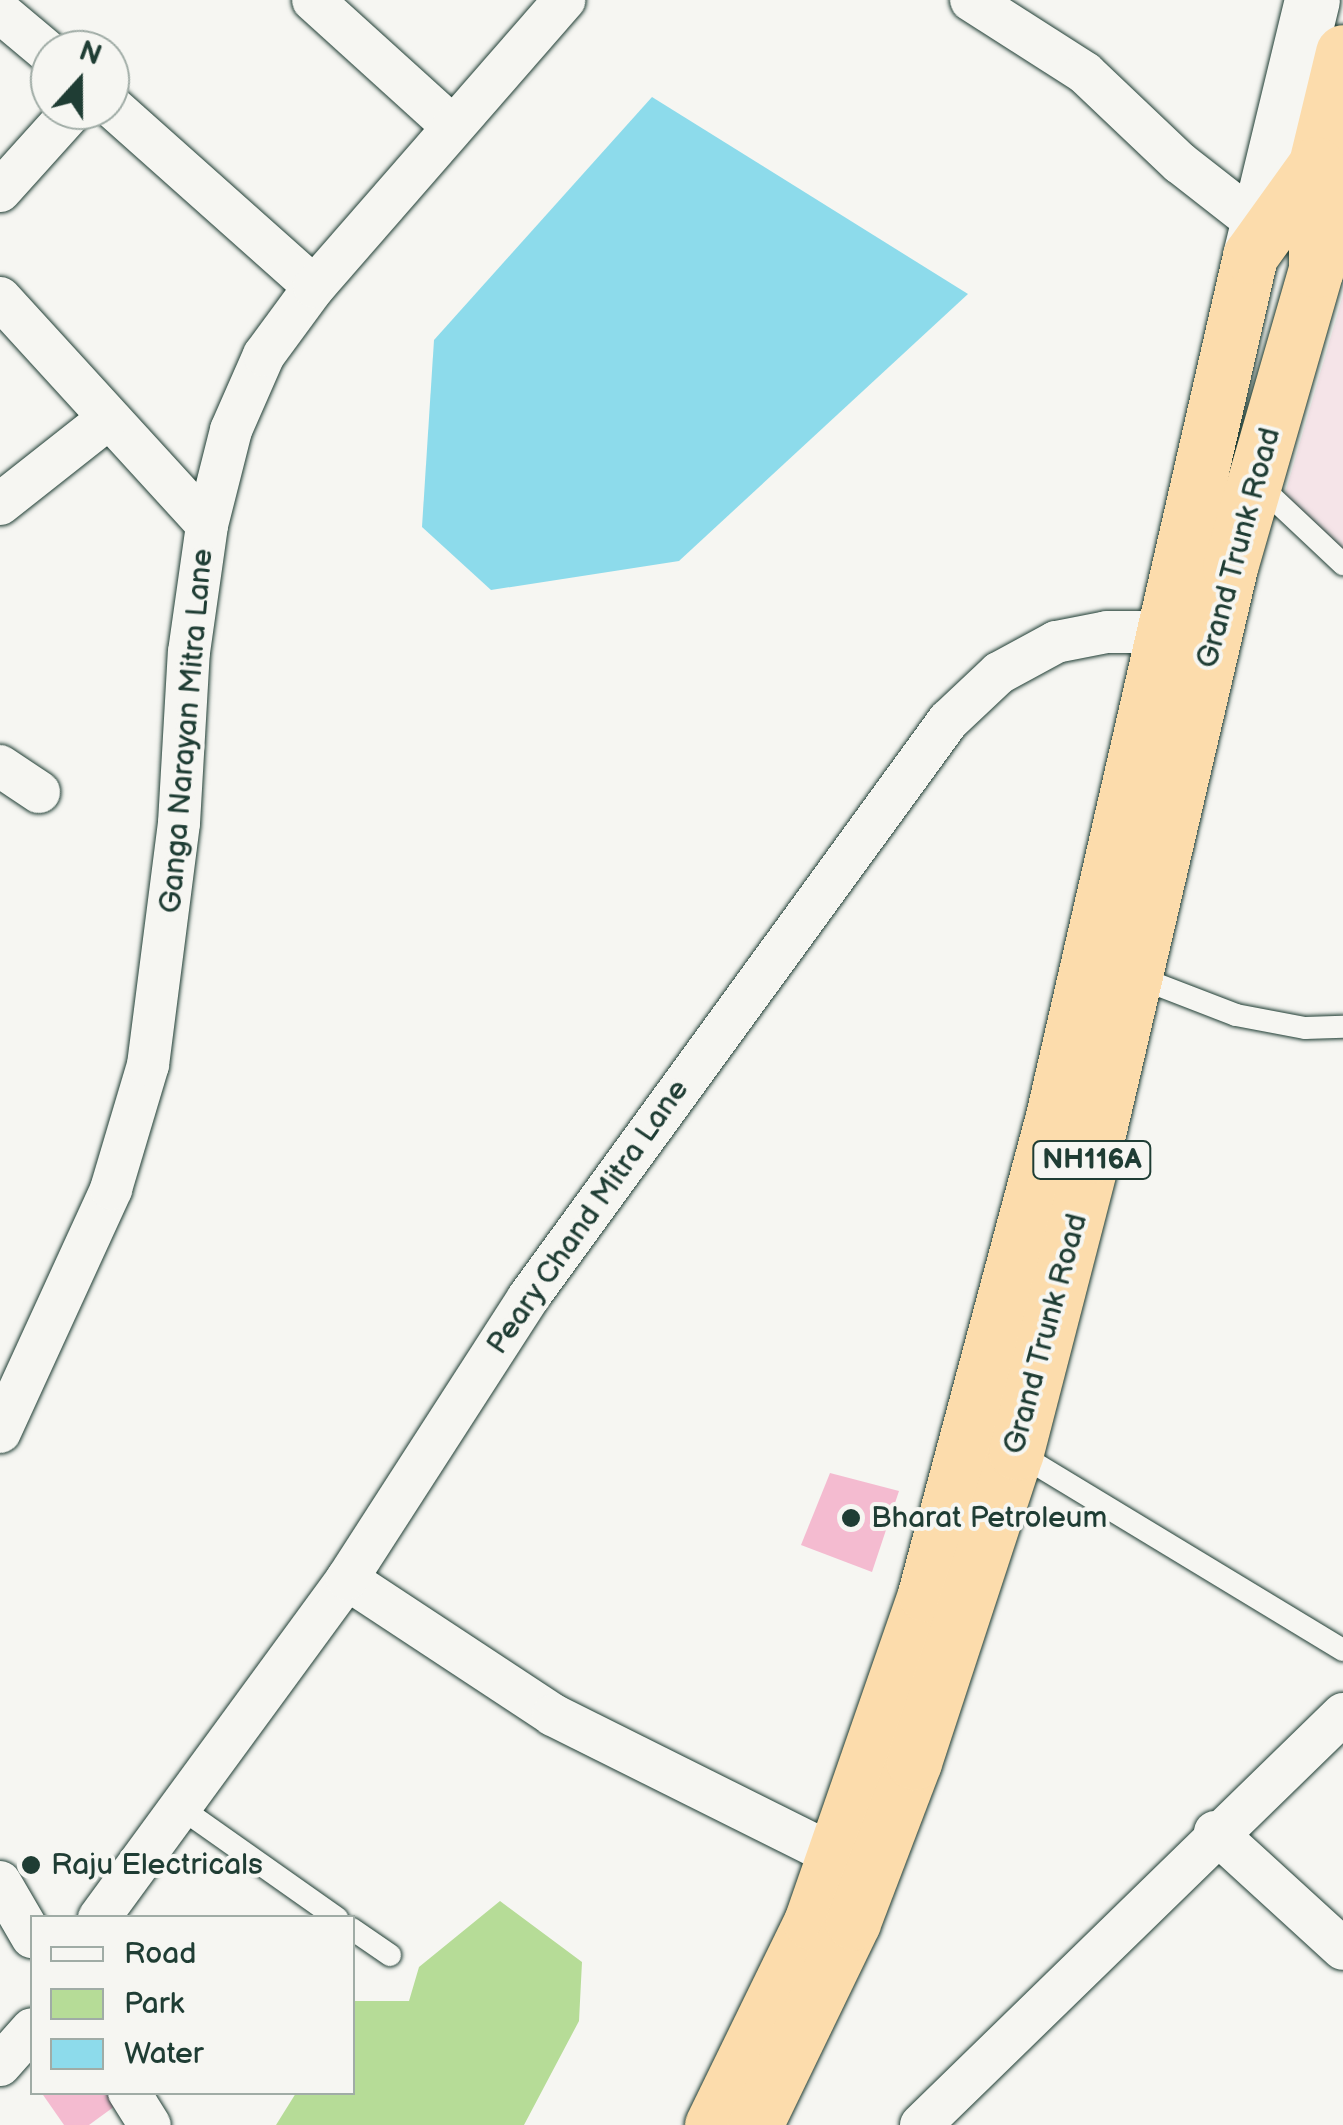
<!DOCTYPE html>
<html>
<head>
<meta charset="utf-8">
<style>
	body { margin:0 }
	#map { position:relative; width:1343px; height:2125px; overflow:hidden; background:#f6f6f2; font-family:"Balsamiq Sans",sans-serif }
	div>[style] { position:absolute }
	.built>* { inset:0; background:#f5e4e8 }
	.green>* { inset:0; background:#b6dc97 }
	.water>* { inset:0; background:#8ddbeb }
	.building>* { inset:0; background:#f4bbd0 }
	.roads { filter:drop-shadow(0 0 2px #1f3d34) drop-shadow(0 0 2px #1f3d34) }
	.lane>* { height:22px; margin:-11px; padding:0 11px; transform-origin:11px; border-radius:11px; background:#f6f6f2 }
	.street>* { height:42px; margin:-21px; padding:0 21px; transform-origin:21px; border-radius:21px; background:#f6f6f2 }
	.secondary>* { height:55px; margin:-27.5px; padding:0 27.5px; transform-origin:27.5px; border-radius:27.5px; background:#f6f6f2 }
	.highway>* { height:55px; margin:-27.5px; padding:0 27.5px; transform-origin:27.5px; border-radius:27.5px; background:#fcdcac }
	.dots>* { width:28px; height:28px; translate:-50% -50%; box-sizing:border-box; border:5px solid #f6f6f2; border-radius:50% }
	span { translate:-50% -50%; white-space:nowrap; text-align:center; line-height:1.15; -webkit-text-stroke:8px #f6f6f2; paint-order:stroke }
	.shield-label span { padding:2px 8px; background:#f6f6f2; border:2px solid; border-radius:8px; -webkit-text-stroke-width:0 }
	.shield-label { font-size:28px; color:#1f3d34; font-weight:700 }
	.street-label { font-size:30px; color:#1f3d34 }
	.poi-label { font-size:30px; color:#1f3d34 }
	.left { translate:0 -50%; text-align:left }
	.legend { position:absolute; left:30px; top:1915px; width:325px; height:180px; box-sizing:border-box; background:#f6f6f2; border:2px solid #a0aca6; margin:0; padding:12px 18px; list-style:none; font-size:30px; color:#1f3d34 }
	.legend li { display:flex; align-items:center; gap:20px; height:50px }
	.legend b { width:50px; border:2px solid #a0aca6 }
	.north { position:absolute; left:30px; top:30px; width:100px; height:100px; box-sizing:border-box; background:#f6f6f2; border:2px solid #a0aca6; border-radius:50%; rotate:21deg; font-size:28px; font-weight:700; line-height:40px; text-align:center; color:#1f3d34 }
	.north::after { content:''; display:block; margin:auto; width:35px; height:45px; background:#1f3d34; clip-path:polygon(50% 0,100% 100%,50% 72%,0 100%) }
</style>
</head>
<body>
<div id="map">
	<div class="built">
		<div style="clip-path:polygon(1343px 295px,1343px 551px,1284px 497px)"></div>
	</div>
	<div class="green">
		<div style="clip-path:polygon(500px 1901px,582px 1962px,579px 2021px,524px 2125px,276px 2125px,296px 2093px,352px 2092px,353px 2001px,409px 2001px,419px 1967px)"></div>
	</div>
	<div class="water">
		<div style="clip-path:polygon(652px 97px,968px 294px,679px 561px,491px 590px,422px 527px,434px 340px)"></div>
	</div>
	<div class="building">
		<div style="clip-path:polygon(830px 1473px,899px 1491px,872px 1572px,801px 1545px)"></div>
		<div style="clip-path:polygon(41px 2092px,106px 2092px,115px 2106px,89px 2125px,64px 2125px)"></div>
	</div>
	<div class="roads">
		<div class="lane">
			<div style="left:1258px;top:484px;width:117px;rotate:43.3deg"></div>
			<div style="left:1135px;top:976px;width:108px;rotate:21.1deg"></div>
			<div style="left:1236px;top:1015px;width:70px;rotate:10.7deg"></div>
			<div style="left:1305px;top:1028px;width:38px;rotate:-2deg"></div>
			<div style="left:1016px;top:1452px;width:382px;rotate:31.2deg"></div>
			<div style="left:181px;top:1808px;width:191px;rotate:35.2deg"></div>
			<div style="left:352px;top:1929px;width:46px;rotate:34.4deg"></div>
		</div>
		<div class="street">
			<div style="left:313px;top:0;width:188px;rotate:42.2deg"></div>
			<div style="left:971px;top:0;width:135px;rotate:32.6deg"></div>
			<div style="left:1085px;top:73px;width:131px;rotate:43.5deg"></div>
			<div style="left:1180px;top:163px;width:99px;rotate:38deg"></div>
			<div style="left:0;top:12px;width:65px;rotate:40deg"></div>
			<div style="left:110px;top:105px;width:273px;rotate:41.7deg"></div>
			<div style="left:0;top:191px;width:109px;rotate:-48deg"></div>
			<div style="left:0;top:298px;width:307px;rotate:47.6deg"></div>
			<div style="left:0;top:504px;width:134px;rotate:-38.3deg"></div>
			<div style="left:0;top:766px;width:47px;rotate:33.7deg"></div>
			<div style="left:0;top:1432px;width:267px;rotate:-65.4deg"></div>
			<div style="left:111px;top:1189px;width:129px;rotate:-73.4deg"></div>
			<div style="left:148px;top:1065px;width:244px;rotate:-82.7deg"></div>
			<div style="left:179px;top:823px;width:171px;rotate:-86.7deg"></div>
			<div style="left:189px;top:652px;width:128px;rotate:-81.9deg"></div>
			<div style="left:207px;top:525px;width:98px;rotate:-75.8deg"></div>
			<div style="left:231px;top:430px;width:82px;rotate:-66.3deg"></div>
			<div style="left:264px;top:355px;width:84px;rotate:-53.7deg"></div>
			<div style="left:314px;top:287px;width:381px;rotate:-48.9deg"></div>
			<div style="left:347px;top:1579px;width:247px;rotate:33.4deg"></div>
			<div style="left:553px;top:1715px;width:316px;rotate:26.5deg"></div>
			<div style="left:1215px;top:1832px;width:173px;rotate:42.4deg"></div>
			<div style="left:0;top:1882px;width:64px;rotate:59.8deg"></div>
			<div style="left:99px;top:1918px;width:420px;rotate:-53.8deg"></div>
			<div style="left:347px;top:1579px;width:334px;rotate:-57.2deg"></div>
			<div style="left:528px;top:1298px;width:714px;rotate:-53.95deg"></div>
			<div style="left:948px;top:721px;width:70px;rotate:-43.3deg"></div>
			<div style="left:999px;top:673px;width:65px;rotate:-28.5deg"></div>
			<div style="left:1056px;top:642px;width:52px;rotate:-11.1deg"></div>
			<div style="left:1107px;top:632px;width:56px"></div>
			<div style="left:0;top:2065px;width:48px;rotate:-48.4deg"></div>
			<div style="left:129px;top:2092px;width:39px;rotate:58deg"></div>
			<div style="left:921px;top:2125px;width:589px;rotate:-44.24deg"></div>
		</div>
		<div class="secondary">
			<div style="left:1250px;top:256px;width:263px;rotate:-76.4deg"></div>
		</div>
		<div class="highway">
			<div style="left:712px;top:2125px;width:226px;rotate:-64deg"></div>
			<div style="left:811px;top:1922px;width:347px;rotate:-70.8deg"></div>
			<div style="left:925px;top:1594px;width:486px;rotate:-75deg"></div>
			<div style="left:1051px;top:1125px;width:891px;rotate:-77.1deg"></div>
			<div style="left:1250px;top:256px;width:113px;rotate:-54.3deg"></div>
			<div style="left:1316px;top:164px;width:115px;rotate:-76.4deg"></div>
			<div style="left:755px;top:2125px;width:225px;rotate:-64.2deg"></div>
			<div style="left:853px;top:1922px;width:171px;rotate:-69.1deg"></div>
			<div style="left:914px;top:1762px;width:326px;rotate:-71.8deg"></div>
			<div style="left:1016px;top:1452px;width:307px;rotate:-75.5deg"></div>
			<div style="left:1093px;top:1155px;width:604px;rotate:-76.88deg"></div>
			<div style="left:1230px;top:567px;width:309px;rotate:-73.9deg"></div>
			<div style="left:1316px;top:270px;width:106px;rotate:-90deg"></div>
		</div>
	</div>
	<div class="dots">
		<div style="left:851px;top:1518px;background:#1f3d34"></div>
		<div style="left:31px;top:1865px;background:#1f3d34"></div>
	</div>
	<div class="shield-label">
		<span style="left:1092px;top:1160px">NH116A</span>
	</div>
	<div class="street-label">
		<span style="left:1239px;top:548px;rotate:-75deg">Grand Trunk Road</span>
		<span style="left:187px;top:731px;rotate:-85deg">Ganga Narayan Mitra Lane</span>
		<span style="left:588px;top:1217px;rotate:-55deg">Peary Chand Mitra Lane</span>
		<span style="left:1046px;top:1334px;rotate:-75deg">Grand Trunk Road</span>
	</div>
	<div class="poi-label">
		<span class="left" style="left:871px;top:1518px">Bharat Petroleum</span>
		<span class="left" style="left:51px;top:1865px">Raju Electricals</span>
	</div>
	<ul class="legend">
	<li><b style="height:12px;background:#f6f6f2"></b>Road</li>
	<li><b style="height:28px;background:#b6dc97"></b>Park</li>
	<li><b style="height:28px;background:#8ddbeb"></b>Water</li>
	</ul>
	<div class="north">N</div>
</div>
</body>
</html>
